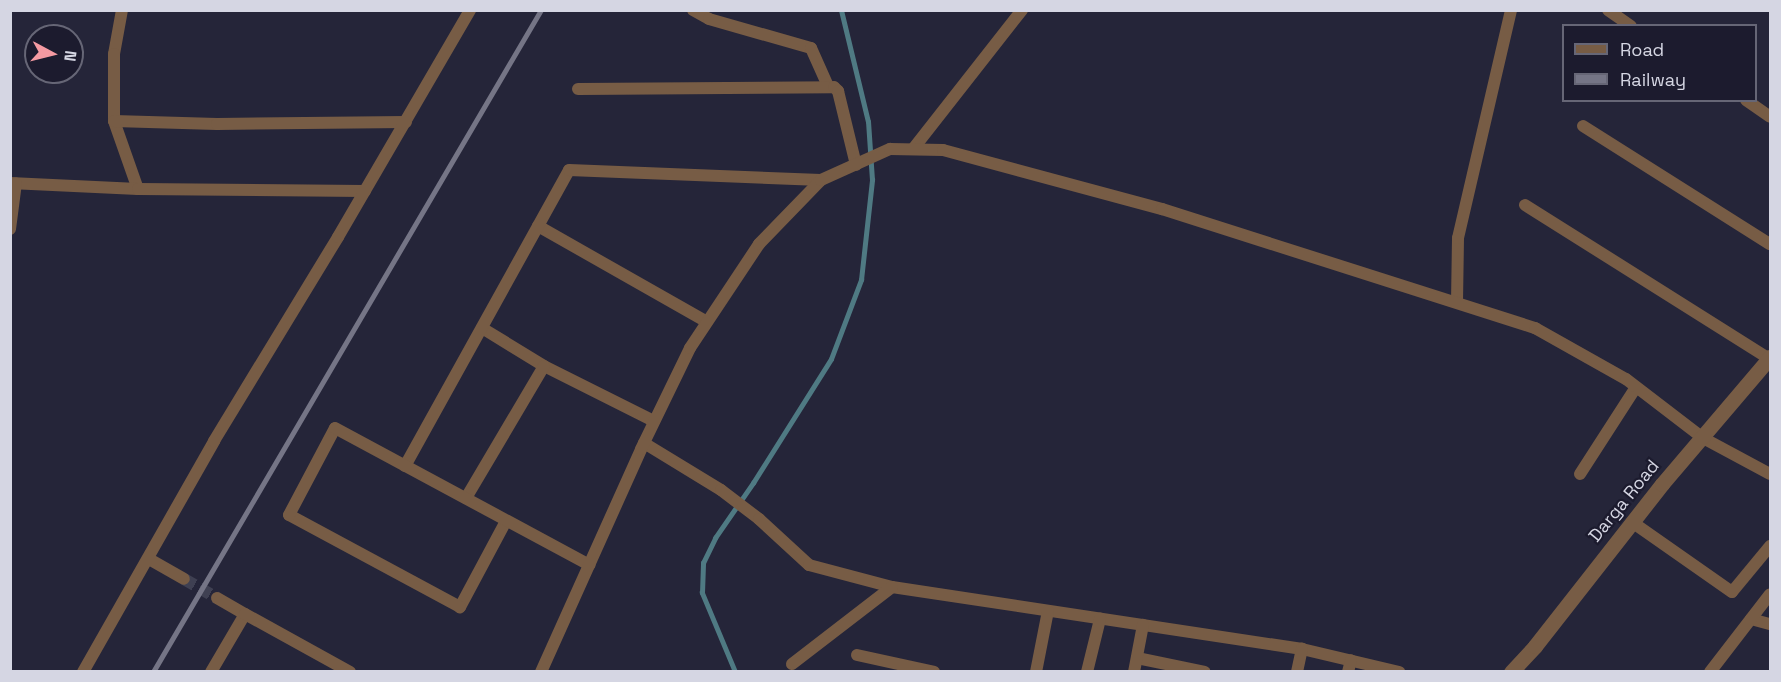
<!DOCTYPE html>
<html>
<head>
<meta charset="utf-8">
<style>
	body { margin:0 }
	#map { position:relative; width:1781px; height:682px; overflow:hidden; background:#252539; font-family:"Space Grotesk",sans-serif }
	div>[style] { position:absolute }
	.stream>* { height:4.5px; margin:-2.25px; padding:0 2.25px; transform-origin:2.25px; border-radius:2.25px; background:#4f7a83 }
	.minor-tunnel>* { height:12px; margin-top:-6px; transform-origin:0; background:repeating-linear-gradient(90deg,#3f4052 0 12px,transparent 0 18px) }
	.minor>* { height:12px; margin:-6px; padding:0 6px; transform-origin:6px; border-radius:6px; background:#775c45 }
	.tertiary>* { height:15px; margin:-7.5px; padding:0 7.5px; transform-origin:7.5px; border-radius:7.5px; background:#775c45 }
	.rail>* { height:4.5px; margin:-2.25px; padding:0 2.25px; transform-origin:2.25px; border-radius:2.25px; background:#757586 }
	span { translate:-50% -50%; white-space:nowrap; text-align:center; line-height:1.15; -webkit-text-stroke:4.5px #1c1b2e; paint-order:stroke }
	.street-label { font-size:18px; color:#d5d6e3 }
	.frame { position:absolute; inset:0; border:12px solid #d5d6e3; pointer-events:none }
	.legend { position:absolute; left:1562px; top:24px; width:195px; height:78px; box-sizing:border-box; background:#1c1b2e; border:2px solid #666676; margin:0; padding:8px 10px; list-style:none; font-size:18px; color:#d5d6e3 }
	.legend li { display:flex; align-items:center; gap:12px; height:30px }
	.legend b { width:30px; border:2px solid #666676 }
	.north { position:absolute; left:24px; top:24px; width:60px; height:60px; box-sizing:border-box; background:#1c1b2e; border:2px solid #666676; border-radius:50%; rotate:97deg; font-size:16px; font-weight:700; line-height:24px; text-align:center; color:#d5d6e3 }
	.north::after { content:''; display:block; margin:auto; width:21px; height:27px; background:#f49aa2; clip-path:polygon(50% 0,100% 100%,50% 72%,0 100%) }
</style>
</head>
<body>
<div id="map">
	<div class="stream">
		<div style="left:735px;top:672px;width:86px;rotate:-112.7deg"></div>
		<div style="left:702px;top:593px;width:30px;rotate:-88deg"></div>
		<div style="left:703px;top:563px;width:28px;rotate:-64deg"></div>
		<div style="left:715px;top:538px;width:67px;rotate:-55.4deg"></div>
		<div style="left:753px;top:483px;width:146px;rotate:-57.8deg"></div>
		<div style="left:831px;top:359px;width:85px;rotate:-69.2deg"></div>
		<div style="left:861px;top:280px;width:101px;rotate:-83.7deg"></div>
		<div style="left:872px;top:180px;width:58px;rotate:-93.9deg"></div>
		<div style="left:868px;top:122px;width:115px;rotate:-103.6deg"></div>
	</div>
	<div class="minor-tunnel">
		<div style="left:184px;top:579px;width:38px;rotate:30deg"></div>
	</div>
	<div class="minor">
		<div style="left:122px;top:10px;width:45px;rotate:100.3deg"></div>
		<div style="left:114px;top:54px;width:67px;rotate:90deg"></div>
		<div style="left:114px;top:121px;width:72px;rotate:70.6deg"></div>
		<div style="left:693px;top:10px;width:18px;rotate:29deg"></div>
		<div style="left:709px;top:19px;width:106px;rotate:15.9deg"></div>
		<div style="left:811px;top:48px;width:42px;rotate:65.9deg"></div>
		<div style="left:1608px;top:10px;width:28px;rotate:35deg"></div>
		<div style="left:578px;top:89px;width:256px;rotate:-0.4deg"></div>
		<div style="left:834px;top:87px;width:6px;rotate:45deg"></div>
		<div style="left:838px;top:91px;width:76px;rotate:76.3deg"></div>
		<div style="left:1746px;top:100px;width:29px;rotate:35deg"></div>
		<div style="left:114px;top:121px;width:103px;rotate:1.7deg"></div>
		<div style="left:217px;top:124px;width:189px;rotate:-0.6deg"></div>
		<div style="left:1583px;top:126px;width:221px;rotate:32.3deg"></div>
		<div style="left:913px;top:149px;width:177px;rotate:-51.9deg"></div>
		<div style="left:10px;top:183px;width:128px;rotate:2.7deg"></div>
		<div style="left:138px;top:189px;width:227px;rotate:0.5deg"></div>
		<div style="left:1525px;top:205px;width:289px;rotate:32.2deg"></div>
		<div style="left:538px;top:226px;width:194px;rotate:29.6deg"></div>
		<div style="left:10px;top:229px;width:46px;rotate:-82.6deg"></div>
		<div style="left:1457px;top:302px;width:64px;rotate:-89.1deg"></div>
		<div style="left:1458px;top:238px;width:234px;rotate:-76.9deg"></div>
		<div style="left:482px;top:328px;width:73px;rotate:31.5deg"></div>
		<div style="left:544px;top:366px;width:123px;rotate:26.6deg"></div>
		<div style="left:644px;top:443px;width:90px;rotate:31.4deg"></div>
		<div style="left:721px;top:490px;width:48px;rotate:37.3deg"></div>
		<div style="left:759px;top:519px;width:68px;rotate:42.6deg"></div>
		<div style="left:809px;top:565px;width:86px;rotate:14.8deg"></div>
		<div style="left:892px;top:587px;width:415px;rotate:8.6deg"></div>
		<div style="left:1302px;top:649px;width:100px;rotate:13.3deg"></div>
		<div style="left:405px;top:466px;width:338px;rotate:-61deg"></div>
		<div style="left:569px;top:170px;width:252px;rotate:2.3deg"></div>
		<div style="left:1580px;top:474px;width:103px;rotate:-57.2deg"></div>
		<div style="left:466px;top:498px;width:153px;rotate:-59.4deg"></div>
		<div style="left:506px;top:521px;width:98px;rotate:118.1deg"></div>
		<div style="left:460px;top:607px;width:194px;rotate:-151.7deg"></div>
		<div style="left:289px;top:515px;width:98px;rotate:-62.1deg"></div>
		<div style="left:335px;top:428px;width:289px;rotate:28.3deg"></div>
		<div style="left:1632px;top:522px;width:122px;rotate:35deg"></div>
		<div style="left:1732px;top:592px;width:60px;rotate:-50.4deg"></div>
		<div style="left:149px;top:559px;width:40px;rotate:29.7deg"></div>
		<div style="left:217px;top:598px;width:32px;rotate:30deg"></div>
		<div style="left:1751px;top:619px;width:20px;rotate:15deg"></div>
		<div style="left:857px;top:655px;width:79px;rotate:12.4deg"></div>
		<div style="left:1137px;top:658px;width:69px;rotate:11.6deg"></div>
		<div style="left:792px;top:664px;width:126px;rotate:-37.6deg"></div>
		<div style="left:83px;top:672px;width:266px;rotate:-60.4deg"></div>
		<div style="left:214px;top:441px;width:239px;rotate:-58.7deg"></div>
		<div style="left:338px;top:237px;width:263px;rotate:-59.8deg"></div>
		<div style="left:211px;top:672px;width:67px;rotate:-59.6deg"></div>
		<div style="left:245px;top:614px;width:120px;rotate:28.9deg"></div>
		<div style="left:541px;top:672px;width:244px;rotate:-65.8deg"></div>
		<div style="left:641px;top:449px;width:112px;rotate:-64.1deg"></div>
		<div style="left:690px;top:348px;width:125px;rotate:-56.4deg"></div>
		<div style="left:759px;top:244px;width:89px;rotate:-45.9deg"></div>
		<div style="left:821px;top:180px;width:76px;rotate:-24.2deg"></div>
		<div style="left:890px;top:149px;width:53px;rotate:1.1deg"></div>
		<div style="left:943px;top:150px;width:227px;rotate:15.1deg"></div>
		<div style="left:1162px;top:209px;width:392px;rotate:17.7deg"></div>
		<div style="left:1535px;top:328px;width:104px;rotate:29.3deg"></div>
		<div style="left:1626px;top:379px;width:97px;rotate:37.5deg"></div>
		<div style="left:1703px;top:438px;width:76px;rotate:28.2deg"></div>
		<div style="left:1036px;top:672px;width:62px;rotate:-78.9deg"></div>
		<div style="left:1087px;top:672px;width:55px;rotate:-76.2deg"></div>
		<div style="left:1134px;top:672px;width:48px;rotate:-79.2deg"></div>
		<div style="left:1297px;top:672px;width:24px;rotate:-78deg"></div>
		<div style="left:1348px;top:672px;width:12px;rotate:-76deg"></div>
		<div style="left:1710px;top:672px;width:98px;rotate:-52.4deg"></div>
	</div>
	<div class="tertiary">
		<div style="left:1511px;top:672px;width:35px;rotate:-47deg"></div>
		<div style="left:1535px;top:646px;width:206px;rotate:-51.9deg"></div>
		<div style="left:1662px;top:484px;width:167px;rotate:-49.6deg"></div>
	</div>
	<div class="rail">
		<div style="left:153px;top:672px;width:767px;rotate:-59.63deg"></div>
	</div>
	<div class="street-label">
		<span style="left:1624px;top:501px;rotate:-51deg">Darga Road</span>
	</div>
	<div class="frame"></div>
	<ul class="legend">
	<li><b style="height:8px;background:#775c45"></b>Road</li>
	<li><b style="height:8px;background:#757586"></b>Railway</li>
	</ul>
	<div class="north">N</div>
</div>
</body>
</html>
